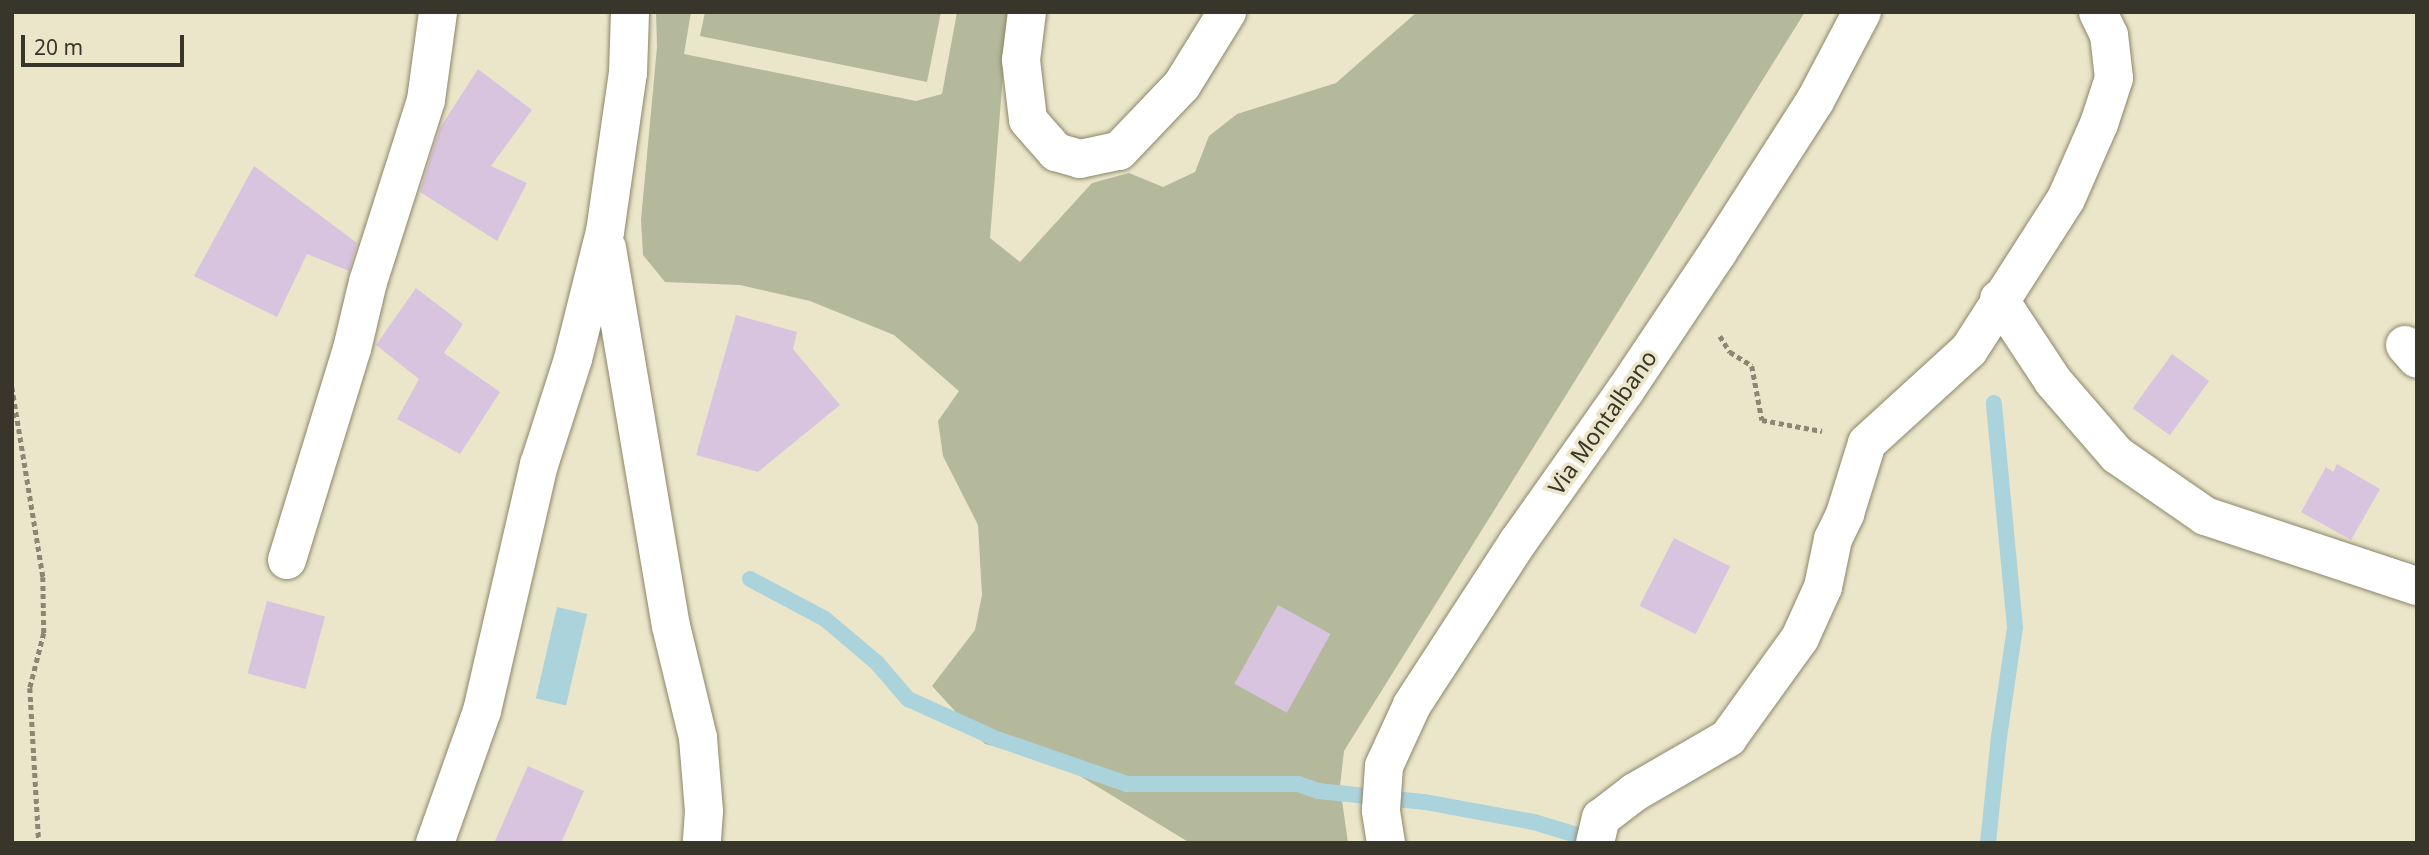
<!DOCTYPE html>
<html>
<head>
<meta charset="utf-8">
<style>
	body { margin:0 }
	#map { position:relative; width:2429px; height:855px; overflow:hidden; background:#ebe6c9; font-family:"Noto Sans",sans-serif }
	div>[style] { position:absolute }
	.green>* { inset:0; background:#b3b99a }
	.water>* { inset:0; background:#abd3dc; transform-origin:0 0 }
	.stream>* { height:16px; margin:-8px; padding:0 8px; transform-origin:8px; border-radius:8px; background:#abd3dc }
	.building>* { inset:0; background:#d9c4e0; transform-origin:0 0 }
	.path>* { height:4.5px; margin-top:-2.25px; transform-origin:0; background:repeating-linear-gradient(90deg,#8a8773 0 5px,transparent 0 8.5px) }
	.roads { filter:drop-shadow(0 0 2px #8b866b) drop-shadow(0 0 2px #8b866b) }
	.minor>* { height:38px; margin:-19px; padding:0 19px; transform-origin:19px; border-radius:19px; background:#fff }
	span { translate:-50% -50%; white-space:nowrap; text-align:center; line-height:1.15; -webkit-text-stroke:7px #ebe6c9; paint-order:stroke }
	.street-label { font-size:23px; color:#38362a }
	.frame { position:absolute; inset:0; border:14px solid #38362a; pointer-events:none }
	.scale { position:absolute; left:21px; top:35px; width:163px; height:32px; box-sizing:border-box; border:4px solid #38362a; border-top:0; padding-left:9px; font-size:21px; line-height:24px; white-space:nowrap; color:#38362a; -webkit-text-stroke:5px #ebe6c9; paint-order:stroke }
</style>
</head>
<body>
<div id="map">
	<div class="green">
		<div style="clip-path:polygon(656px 12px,691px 12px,684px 54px,916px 101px,942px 94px,957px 12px,1008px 12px,990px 238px,1020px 262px,1092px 183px,1129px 173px,1163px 187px,1195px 172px,1209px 136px,1237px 114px,1336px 83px,1417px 12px,1805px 12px,1344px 751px,1340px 786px,1348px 843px,1190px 843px,1057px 762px,985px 744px,932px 686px,975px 630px,982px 595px,978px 525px,943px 456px,938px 421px,959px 391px,894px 335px,810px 301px,740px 285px,665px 282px,643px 255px,641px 220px,657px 47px)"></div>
		<div style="clip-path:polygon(705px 12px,941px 12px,927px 82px,700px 36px)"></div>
	</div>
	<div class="water">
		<div style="left:557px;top:607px;width:31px;height:94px;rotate:13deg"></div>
	</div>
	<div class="stream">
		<div style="left:750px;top:579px;width:85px;rotate:28.1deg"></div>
		<div style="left:825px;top:619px;width:68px;rotate:40.2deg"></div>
		<div style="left:877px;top:663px;width:48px;rotate:49.3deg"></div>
		<div style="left:908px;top:699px;width:98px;rotate:24.2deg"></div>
		<div style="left:997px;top:739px;width:138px;rotate:19.1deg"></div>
		<div style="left:1127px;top:784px;width:171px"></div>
		<div style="left:1298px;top:784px;width:21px;rotate:19deg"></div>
		<div style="left:1318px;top:791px;width:108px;rotate:5.9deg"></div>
		<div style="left:1425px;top:802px;width:111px;rotate:10.4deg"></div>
		<div style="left:1534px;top:822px;width:65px;rotate:17deg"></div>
		<div style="left:1988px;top:843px;width:107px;rotate:-84.1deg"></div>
		<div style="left:1999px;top:737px;width:111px;rotate:-81.7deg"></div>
		<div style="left:2015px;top:627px;width:225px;rotate:-95.4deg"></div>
	</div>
	<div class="building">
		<div style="clip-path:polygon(478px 69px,532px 110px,491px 166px,527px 183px,497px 241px,420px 192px,440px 128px)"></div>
		<div style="clip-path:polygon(254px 166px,357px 243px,349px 271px,307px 254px,277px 317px,194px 276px)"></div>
		<div style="clip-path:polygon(416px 288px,463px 324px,444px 353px,500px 392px,460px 454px,397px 419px,419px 379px,376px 345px)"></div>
		<div style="clip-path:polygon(736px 315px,797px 332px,793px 349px,840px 405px,758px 472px,696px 455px)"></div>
		<div style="left:2172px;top:354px;width:46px;height:67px;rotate:36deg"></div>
		<div style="clip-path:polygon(2337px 464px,2380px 489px,2351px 540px,2301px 512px,2326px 467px,2333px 472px)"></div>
		<div style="left:1674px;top:538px;width:63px;height:76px;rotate:27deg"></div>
		<div style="left:267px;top:601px;width:60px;height:75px;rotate:15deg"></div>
		<div style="left:1278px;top:605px;width:60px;height:90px;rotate:29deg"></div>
		<div style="clip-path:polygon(528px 766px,584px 791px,561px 843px,494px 843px)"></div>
	</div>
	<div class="path">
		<div style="left:1720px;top:336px;width:19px;rotate:58deg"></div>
		<div style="left:1730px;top:352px;width:26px;rotate:32deg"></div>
		<div style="left:1752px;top:366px;width:55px;rotate:79.5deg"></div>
		<div style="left:1762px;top:420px;width:61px;rotate:10.4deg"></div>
		<div style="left:12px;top:387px;width:193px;rotate:80.7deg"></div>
		<div style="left:43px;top:577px;width:56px;rotate:89deg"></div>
		<div style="left:44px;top:633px;width:57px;rotate:104.3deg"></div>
		<div style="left:30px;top:688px;width:155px;rotate:86.7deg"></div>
	</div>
	<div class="roads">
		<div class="minor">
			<div style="left:1027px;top:12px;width:48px;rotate:97.1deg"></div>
			<div style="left:1021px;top:60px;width:60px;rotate:83.3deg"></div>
			<div style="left:1028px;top:120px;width:43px;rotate:48.8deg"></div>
			<div style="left:1056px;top:152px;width:25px;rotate:16deg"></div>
			<div style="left:1080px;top:159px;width:40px;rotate:-12deg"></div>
			<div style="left:1119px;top:151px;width:91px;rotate:-46.3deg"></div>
			<div style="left:1182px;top:85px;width:86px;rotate:-58.3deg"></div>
			<div style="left:607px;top:248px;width:383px;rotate:80.4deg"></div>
			<div style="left:671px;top:626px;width:115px;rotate:76.4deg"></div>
			<div style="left:698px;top:738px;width:73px;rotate:85.3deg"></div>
			<div style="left:704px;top:811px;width:32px;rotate:94deg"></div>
			<div style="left:1999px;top:299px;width:98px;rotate:56.6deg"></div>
			<div style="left:2053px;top:381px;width:98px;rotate:49.1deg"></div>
			<div style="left:2117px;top:455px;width:107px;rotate:34.7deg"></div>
			<div style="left:2205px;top:516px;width:223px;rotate:18.3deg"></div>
			<div style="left:2405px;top:345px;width:18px;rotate:49deg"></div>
			<div style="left:287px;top:560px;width:221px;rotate:-72.9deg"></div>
			<div style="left:352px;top:349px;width:69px;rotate:-76.6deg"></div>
			<div style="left:368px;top:282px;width:191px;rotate:-72.3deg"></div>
			<div style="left:426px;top:100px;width:89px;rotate:-82.2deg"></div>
			<div style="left:435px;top:843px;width:140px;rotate:-70.4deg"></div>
			<div style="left:482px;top:711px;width:253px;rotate:-77deg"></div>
			<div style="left:539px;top:465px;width:111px;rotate:-72.2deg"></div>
			<div style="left:573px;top:359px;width:131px;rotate:-75.9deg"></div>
			<div style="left:605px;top:232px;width:161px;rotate:-81.8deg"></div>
			<div style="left:628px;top:73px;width:61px;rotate:-88.1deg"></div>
			<div style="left:1386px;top:843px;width:33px;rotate:-99deg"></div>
			<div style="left:1381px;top:810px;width:44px;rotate:-86.1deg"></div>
			<div style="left:1384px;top:766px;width:67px;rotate:-65.3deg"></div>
			<div style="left:1412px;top:705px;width:194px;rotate:-57deg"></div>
			<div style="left:1518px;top:542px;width:185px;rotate:-54.7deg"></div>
			<div style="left:1625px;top:391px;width:167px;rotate:-56.2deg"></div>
			<div style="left:1718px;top:252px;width:179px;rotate:-57.3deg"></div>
			<div style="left:1815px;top:101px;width:101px;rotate:-62.2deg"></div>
			<div style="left:1595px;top:843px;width:26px;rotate:-77deg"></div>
			<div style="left:1601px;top:818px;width:43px;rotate:-37.4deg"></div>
			<div style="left:1635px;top:792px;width:108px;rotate:-30.1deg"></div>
			<div style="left:1728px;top:738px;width:123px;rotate:-54.2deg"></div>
			<div style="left:1800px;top:638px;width:56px;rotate:-65.7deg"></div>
			<div style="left:1823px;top:587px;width:49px;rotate:-78.2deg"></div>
			<div style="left:1833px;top:539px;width:28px;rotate:-64deg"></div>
			<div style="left:1845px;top:514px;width:74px;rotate:-72.8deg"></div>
			<div style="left:1867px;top:443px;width:138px;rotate:-42.4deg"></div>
			<div style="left:1969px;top:350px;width:179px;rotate:-57.3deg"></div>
			<div style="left:2066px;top:199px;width:82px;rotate:-66.3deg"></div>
			<div style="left:2099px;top:124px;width:48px;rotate:-71.9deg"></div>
			<div style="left:2114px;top:78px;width:43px;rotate:-96.6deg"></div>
			<div style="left:2109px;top:35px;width:25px;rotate:-116deg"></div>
		</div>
	</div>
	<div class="street-label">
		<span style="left:1602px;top:422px;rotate:-55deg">Via Montalbano</span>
	</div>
	<div class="frame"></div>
	<div class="scale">20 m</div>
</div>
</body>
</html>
